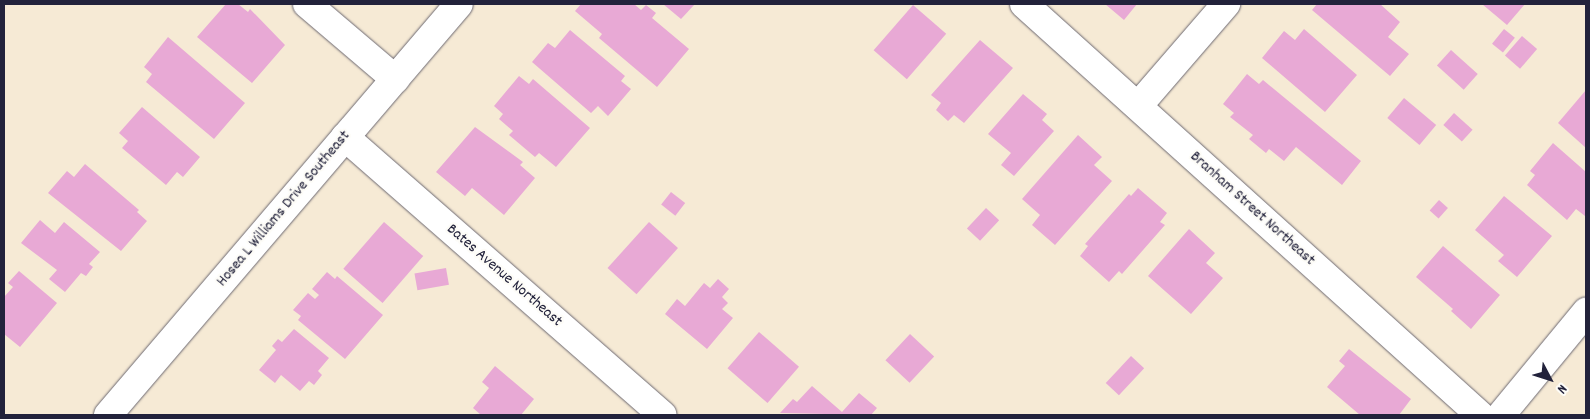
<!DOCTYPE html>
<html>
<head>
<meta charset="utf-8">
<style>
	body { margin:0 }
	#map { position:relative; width:1590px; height:419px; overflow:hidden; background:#f6ead5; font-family:Dekko,sans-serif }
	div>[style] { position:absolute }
	.building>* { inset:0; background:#e8a9d5; transform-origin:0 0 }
	.roads { filter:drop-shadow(0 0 1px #6c6871) drop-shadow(0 0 1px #6c6871) }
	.minor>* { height:28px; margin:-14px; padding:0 14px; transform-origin:14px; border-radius:14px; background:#fff }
	.tertiary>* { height:28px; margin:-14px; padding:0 14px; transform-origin:14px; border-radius:14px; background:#fff }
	span { translate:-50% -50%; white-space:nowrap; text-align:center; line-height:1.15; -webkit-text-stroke:4.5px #fdfcf7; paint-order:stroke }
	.street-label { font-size:16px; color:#22223b }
	.frame { position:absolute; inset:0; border:5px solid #22223b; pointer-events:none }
	.north { position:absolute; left:1525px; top:354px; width:50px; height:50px; -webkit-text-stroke:4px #fdfcf7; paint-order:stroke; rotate:130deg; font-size:14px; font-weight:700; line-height:20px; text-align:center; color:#22223b }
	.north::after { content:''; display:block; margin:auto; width:18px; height:22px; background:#22223b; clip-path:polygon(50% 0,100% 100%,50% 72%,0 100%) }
</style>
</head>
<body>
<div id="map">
	<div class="building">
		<div style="clip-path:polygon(226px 4px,238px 4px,248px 12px,250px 9px,285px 45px,252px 83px,197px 37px)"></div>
		<div style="clip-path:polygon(581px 4px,634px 4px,641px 10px,646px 5px,656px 13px,652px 18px,689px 49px,657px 87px,599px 38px,602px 34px,575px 11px)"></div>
		<div style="clip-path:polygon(663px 4px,695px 4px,681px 19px)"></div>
		<div style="clip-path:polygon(1105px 4px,1137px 4px,1124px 20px)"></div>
		<div style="clip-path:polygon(1317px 4px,1380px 4px,1400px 22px,1388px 37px,1409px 54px,1390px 76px,1312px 10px)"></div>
		<div style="clip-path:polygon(1482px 4px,1525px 4px,1507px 25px)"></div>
		<div style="left:913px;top:5px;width:44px;height:60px;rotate:41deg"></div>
		<div style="clip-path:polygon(1304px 29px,1357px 75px,1325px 112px,1262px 58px,1284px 31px,1295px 40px)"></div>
		<div style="left:1504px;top:29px;width:14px;height:19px;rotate:39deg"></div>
		<div style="clip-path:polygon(570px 30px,625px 76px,621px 81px,631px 89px,608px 116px,598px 106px,591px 113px,532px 62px,548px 43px,555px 48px)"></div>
		<div style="left:1522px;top:36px;width:20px;height:26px;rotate:41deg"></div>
		<div style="clip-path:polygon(168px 37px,245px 103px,214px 139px,146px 82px,152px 74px,144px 67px)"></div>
		<div style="clip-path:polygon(980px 40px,1013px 68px,964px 123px,954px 115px,948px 121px,936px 110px,941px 103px,931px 95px)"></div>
		<div style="left:1451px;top:50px;width:36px;height:21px;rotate:42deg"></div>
		<div style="clip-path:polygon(1247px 74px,1259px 84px,1263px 80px,1361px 161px,1342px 185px,1296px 147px,1284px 161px,1269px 149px,1266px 153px,1249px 139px,1253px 135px,1230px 117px,1234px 113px,1223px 104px)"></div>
		<div style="clip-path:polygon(519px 76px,529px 84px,533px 79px,590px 128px,556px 167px,539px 153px,535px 157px,509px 135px,513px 131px,499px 119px,503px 114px,494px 106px)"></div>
		<div style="clip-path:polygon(1586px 90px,1586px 148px,1558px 123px)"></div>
		<div style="clip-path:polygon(1023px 94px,1047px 114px,1042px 120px,1054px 131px,1014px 176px,1001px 165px,1011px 153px,988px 134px)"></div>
		<div style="left:1404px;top:98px;width:42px;height:26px;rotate:40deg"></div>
		<div style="clip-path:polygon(142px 107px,200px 157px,183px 177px,177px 172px,166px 185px,122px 148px,128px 141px,119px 133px)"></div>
		<div style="left:1454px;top:113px;width:25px;height:16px;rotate:42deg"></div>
		<div style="clip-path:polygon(475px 127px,523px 162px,520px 165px,535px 178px,504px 215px,472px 188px,465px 196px,436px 172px)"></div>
		<div style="clip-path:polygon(1078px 135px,1102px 157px,1094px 165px,1112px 181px,1055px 245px,1032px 225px,1040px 215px,1022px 199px)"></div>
		<div style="clip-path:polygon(1553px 143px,1586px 172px,1585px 216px,1576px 209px,1567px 220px,1527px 185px,1535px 175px,1530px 171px)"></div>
		<div style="clip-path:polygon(85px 164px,139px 210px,137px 212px,147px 221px,121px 251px,48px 193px,67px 171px,74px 177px)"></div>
		<div style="clip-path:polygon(1138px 188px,1167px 213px,1160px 222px,1165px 225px,1122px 274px,1119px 271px,1109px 282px,1080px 256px,1088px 246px,1085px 244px,1129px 194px,1131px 196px)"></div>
		<div style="left:671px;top:192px;width:18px;height:16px;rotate:38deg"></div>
		<div style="clip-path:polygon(1504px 196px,1552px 236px,1517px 277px,1498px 261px,1504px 255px,1475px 230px)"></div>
		<div style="left:1439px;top:200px;width:12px;height:14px;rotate:42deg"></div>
		<div style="left:986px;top:208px;width:18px;height:28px;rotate:43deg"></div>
		<div style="clip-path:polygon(40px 220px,55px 233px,64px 222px,100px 252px,89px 264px,93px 267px,86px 276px,81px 273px,65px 292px,49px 279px,57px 270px,21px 243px)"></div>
		<div style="left:384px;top:222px;width:52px;height:62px;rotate:41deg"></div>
		<div style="left:649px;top:222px;width:39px;height:62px;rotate:42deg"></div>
		<div style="clip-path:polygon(1189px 229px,1215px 253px,1206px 263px,1223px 278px,1191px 314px,1148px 276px)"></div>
		<div style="clip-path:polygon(1443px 246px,1500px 295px,1471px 329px,1451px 311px,1453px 309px,1416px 277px)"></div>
		<div style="left:446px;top:268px;width:17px;height:32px;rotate:80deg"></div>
		<div style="clip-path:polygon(19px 271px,57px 303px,20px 347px,4px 334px,4px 297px,13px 287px,8px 283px)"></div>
		<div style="clip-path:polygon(327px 272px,335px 279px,337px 276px,383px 315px,345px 359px,298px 320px,301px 316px,293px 310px,308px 293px,315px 299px,319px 295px,312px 289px)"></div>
		<div style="clip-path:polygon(718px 279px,729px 289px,722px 297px,728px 303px,722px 309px,733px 318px,707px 349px,665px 314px,677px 299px,685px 306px,704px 283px,710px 288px)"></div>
		<div style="clip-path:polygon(294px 329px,329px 358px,318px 371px,322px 375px,314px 385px,309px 381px,300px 391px,281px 375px,275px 383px,259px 370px,276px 350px,272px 346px,278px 339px,282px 342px)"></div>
		<div style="left:759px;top:332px;width:53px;height:48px;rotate:41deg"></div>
		<div style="left:910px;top:334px;width:33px;height:36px;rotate:43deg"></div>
		<div style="clip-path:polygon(1349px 349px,1411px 399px,1399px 415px,1360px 415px,1327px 387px,1345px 366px,1339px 361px)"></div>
		<div style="left:1131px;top:356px;width:18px;height:37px;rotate:43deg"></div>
		<div style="clip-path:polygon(495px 366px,534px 399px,521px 415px,481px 415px,473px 408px,489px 388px,482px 382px)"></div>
		<div style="clip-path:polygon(812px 386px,842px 412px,859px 393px,877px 408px,871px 415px,780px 413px,793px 399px,797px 402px)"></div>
	</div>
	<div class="roads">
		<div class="minor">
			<div style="left:307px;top:4px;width:116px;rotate:40.4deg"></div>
			<div style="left:1024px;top:4px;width:614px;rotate:42.03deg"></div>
			<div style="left:1138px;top:106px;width:135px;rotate:-49.2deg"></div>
			<div style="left:345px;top:137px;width:422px;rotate:41.2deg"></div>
			<div style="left:1501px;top:415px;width:134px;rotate:-50.5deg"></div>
		</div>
		<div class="tertiary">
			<div style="left:108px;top:415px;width:540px;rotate:-49.5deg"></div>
		</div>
	</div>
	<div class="street-label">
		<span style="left:284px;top:209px;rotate:-50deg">Hosea L Williams Drive Southeast</span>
		<span style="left:1252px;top:209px;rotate:42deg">Branham Street Northeast</span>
		<span style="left:504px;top:276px;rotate:41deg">Bates Avenue Northeast</span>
	</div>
	<div class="frame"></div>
	<div class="north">N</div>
</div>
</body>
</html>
